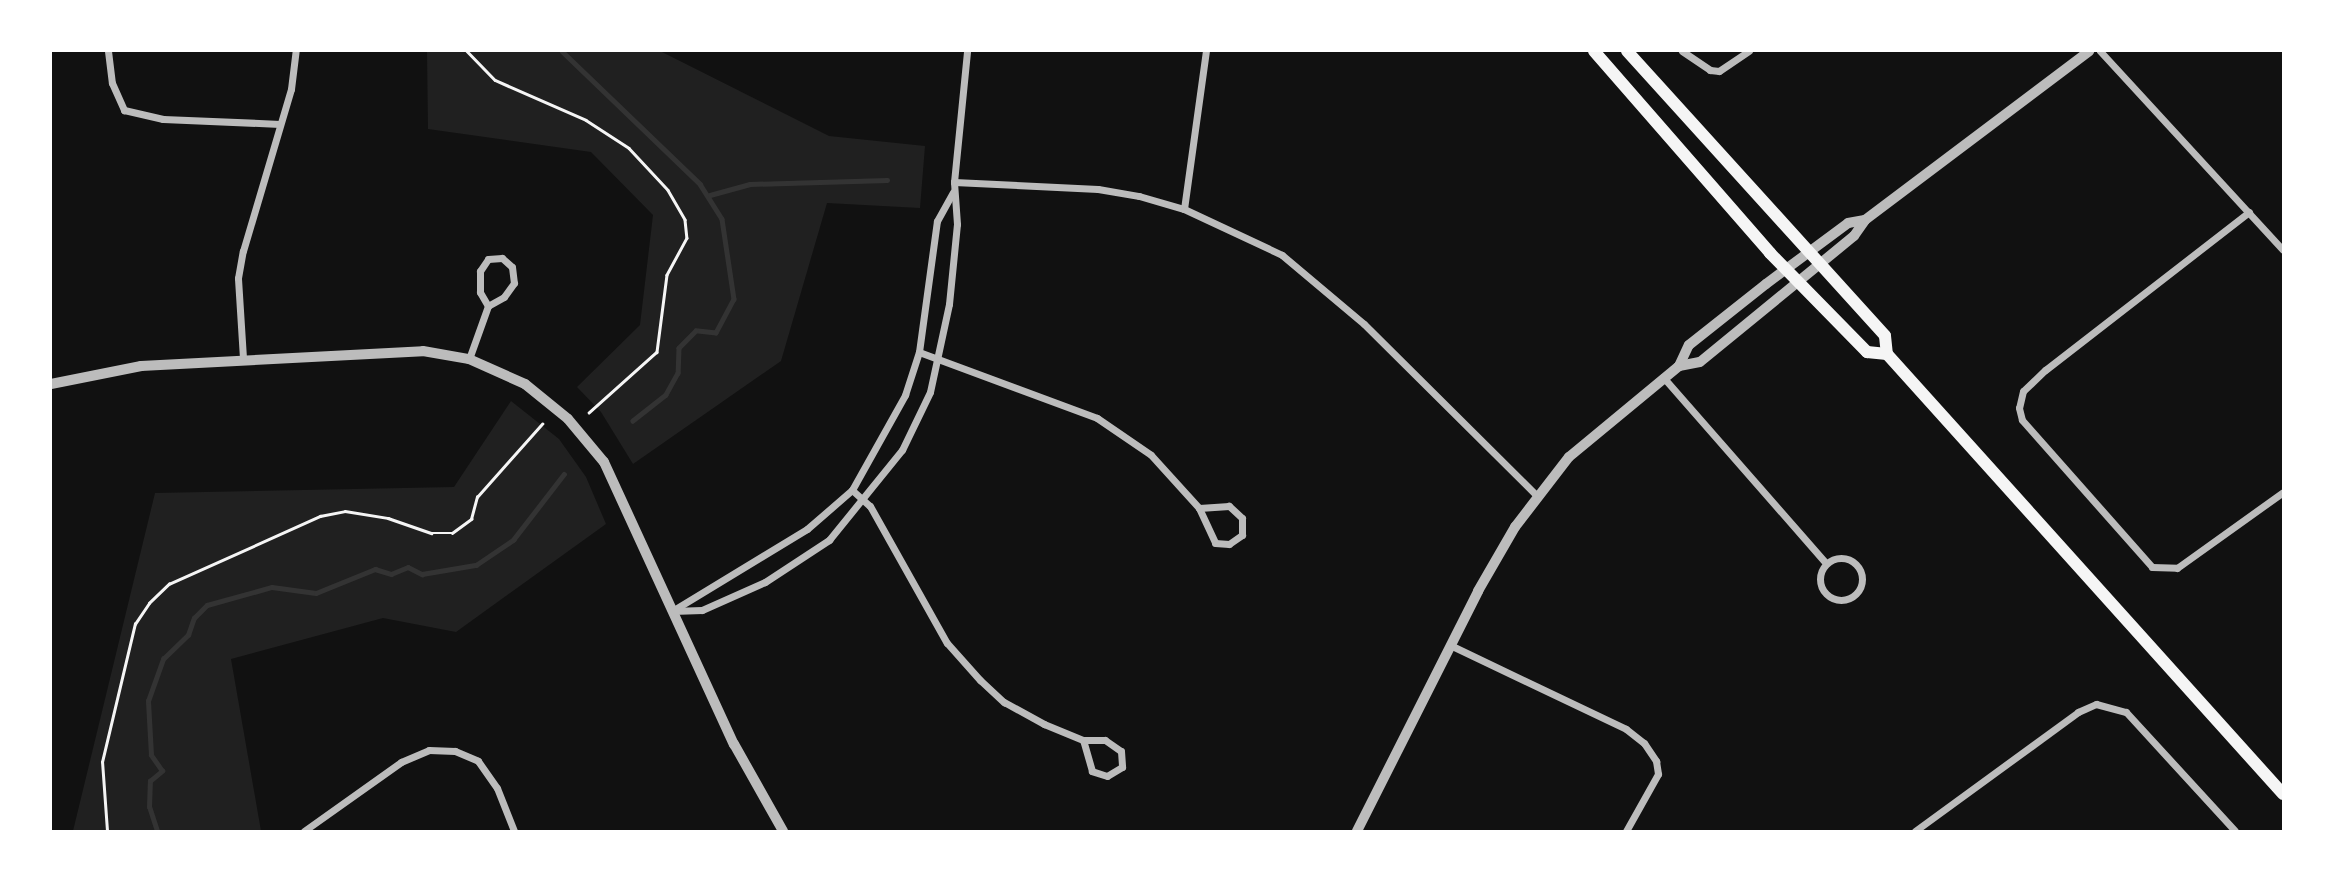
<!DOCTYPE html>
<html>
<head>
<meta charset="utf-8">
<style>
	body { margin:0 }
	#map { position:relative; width:2334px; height:882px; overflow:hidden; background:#111; font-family:"PT Sans",sans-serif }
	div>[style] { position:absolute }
	.green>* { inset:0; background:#202020 }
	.stream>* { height:4.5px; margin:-2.25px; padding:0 2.25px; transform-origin:2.25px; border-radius:2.25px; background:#333 }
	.path>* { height:2.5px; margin:-1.25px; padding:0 1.25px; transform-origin:1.25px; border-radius:1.25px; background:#f5f5f5 }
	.minor>* { height:7px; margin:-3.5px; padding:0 3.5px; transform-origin:3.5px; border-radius:3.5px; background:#bcbcbc }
	.minor>.ring { margin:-3.5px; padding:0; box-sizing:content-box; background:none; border:7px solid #bcbcbc; border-radius:50% }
	.tertiary>* { height:10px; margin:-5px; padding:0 5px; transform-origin:5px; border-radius:5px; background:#bcbcbc }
	.secondary>* { height:12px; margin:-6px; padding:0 6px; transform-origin:6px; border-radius:6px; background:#f5f5f5 }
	span { translate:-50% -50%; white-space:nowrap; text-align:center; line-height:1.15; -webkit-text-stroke:6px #fff; paint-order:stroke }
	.frame { position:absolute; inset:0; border:52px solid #fff; pointer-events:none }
</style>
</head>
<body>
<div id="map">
	<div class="green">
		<div style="clip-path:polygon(427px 51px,660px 51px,829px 136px,925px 146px,920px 208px,827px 203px,781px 361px,633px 464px,601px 412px,577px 387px,640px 325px,653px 215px,591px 152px,428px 129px)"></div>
		<div style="clip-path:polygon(511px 401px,559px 439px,586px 477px,606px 524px,456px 632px,383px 618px,231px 659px,261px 831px,73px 831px,155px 493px,454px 487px)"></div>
	</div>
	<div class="stream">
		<div style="left:562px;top:51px;width:192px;rotate:43.9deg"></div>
		<div style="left:700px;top:184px;width:41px;rotate:57.8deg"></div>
		<div style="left:722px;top:219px;width:81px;rotate:81.5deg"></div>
		<div style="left:734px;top:299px;width:38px;rotate:118deg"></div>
		<div style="left:716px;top:333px;width:20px;rotate:-174deg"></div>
		<div style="left:696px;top:331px;width:24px;rotate:135deg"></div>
		<div style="left:679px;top:348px;width:25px;rotate:92deg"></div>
		<div style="left:678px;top:373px;width:25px;rotate:119deg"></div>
		<div style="left:666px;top:395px;width:42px;rotate:141.8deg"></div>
		<div style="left:710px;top:195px;width:41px;rotate:-15.4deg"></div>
		<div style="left:750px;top:184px;width:137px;rotate:-1.7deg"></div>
		<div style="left:157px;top:831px;width:25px;rotate:-108deg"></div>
		<div style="left:149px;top:807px;width:26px;rotate:-88deg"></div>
		<div style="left:150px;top:781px;width:16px;rotate:-40deg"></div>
		<div style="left:162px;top:771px;width:19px;rotate:-125deg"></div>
		<div style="left:151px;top:755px;width:54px;rotate:-93.2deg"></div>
		<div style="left:148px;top:701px;width:45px;rotate:-70.3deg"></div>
		<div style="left:163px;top:659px;width:35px;rotate:-44deg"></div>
		<div style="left:188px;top:635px;width:18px;rotate:-71deg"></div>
		<div style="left:194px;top:618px;width:18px;rotate:-45deg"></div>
		<div style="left:207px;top:605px;width:67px;rotate:-15.5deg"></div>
		<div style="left:272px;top:587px;width:44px;rotate:7.8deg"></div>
		<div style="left:316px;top:593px;width:64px;rotate:-22.1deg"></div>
		<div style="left:375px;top:569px;width:17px;rotate:17deg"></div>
		<div style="left:391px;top:574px;width:18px;rotate:-22deg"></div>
		<div style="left:408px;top:567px;width:16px;rotate:27deg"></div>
		<div style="left:422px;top:574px;width:55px;rotate:-9.5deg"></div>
		<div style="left:476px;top:565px;width:45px;rotate:-34deg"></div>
		<div style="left:513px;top:540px;width:83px;rotate:-52.3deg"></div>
	</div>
	<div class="path">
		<div style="left:467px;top:51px;width:40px;rotate:46deg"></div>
		<div style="left:495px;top:80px;width:99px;rotate:23.7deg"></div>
		<div style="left:586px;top:120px;width:51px;rotate:33.1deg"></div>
		<div style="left:629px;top:148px;width:57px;rotate:47.1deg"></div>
		<div style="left:668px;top:190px;width:34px;rotate:60deg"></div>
		<div style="left:685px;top:220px;width:18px;rotate:84deg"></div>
		<div style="left:687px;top:238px;width:42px;rotate:118.4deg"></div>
		<div style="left:667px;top:275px;width:78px;rotate:97.4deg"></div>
		<div style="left:657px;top:352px;width:91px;rotate:138.1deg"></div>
		<div style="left:107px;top:831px;width:69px;rotate:-94.1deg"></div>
		<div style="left:102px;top:762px;width:142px;rotate:-76.6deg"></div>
		<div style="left:135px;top:624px;width:25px;rotate:-56deg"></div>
		<div style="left:149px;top:603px;width:28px;rotate:-44deg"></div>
		<div style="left:169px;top:584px;width:166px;rotate:-24.2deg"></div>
		<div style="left:320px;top:516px;width:25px;rotate:-11deg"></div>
		<div style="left:345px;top:511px;width:44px;rotate:9.2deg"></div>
		<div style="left:388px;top:518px;width:46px;rotate:19.2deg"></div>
		<div style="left:431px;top:533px;width:21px"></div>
		<div style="left:452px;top:533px;width:24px;rotate:-36deg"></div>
		<div style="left:471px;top:519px;width:23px;rotate:-75deg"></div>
		<div style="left:477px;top:497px;width:98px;rotate:-48.3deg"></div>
	</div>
	<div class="minor">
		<div style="left:108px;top:51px;width:32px;rotate:83deg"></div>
		<div style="left:112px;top:83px;width:30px;rotate:66deg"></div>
		<div style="left:124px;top:110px;width:40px;rotate:13deg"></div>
		<div style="left:163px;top:119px;width:117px;rotate:2.4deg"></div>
		<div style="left:1682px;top:51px;width:34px;rotate:34deg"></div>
		<div style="left:1710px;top:70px;width:9px;rotate:6deg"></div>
		<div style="left:1719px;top:71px;width:36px;rotate:-34deg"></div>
		<div style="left:2100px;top:51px;width:270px;rotate:47.4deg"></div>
		<div style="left:954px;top:182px;width:144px;rotate:2.8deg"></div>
		<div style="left:1098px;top:189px;width:42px;rotate:9.7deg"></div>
		<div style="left:1139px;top:196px;width:47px;rotate:16.1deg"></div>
		<div style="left:1184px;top:209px;width:108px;rotate:25.1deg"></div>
		<div style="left:1282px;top:255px;width:107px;rotate:40.1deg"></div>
		<div style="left:1364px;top:324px;width:244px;rotate:44.8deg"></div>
		<div style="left:1184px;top:209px;width:160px;rotate:-82.1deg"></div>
		<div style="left:2249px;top:212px;width:258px;rotate:142.2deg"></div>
		<div style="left:2045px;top:370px;width:30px;rotate:136deg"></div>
		<div style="left:2023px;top:391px;width:17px;rotate:103deg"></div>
		<div style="left:2019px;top:408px;width:12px;rotate:76deg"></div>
		<div style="left:2022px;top:420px;width:196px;rotate:48.5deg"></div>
		<div style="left:2152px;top:567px;width:25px;rotate:2deg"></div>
		<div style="left:2177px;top:568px;width:130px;rotate:-35.6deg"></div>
		<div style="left:502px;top:258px;width:13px;rotate:42deg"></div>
		<div style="left:512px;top:267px;width:16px;rotate:83deg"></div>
		<div style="left:514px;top:283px;width:17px;rotate:126deg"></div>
		<div style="left:504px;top:297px;width:18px;rotate:151deg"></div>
		<div style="left:488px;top:306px;width:16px;rotate:-120deg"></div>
		<div style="left:480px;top:292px;width:21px;rotate:-90deg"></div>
		<div style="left:480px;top:271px;width:14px;rotate:-56deg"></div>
		<div style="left:488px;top:259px;width:14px;rotate:-4deg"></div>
		<div style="left:919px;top:352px;width:190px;rotate:20.3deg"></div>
		<div style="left:1097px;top:418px;width:65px;rotate:34.4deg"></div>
		<div style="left:1151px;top:455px;width:72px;rotate:47.8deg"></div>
		<div style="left:1199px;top:508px;width:38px;rotate:65deg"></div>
		<div style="left:1215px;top:543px;width:14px;rotate:4deg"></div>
		<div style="left:1229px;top:544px;width:16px;rotate:-35deg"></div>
		<div style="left:1242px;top:535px;width:17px;rotate:-90deg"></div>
		<div style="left:1242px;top:518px;width:18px;rotate:-137deg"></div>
		<div style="left:1229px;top:506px;width:30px;rotate:176deg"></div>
		<div style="left:243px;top:358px;width:80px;rotate:-93.6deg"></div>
		<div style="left:238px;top:278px;width:27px;rotate:-80deg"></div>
		<div style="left:243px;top:251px;width:169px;rotate:-73.5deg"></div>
		<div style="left:291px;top:89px;width:38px;rotate:-83deg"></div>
		<div style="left:469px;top:359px;width:56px;rotate:-70.3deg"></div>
		<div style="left:1663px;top:377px;width:247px;rotate:48.8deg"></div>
		<div style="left:852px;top:490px;width:24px;rotate:42deg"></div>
		<div style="left:870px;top:506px;width:157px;rotate:60.7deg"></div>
		<div style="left:947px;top:643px;width:50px;rotate:48.3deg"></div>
		<div style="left:980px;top:680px;width:33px;rotate:43deg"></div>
		<div style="left:1004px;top:702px;width:46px;rotate:28.8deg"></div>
		<div style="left:1044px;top:724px;width:42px;rotate:22.3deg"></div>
		<div style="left:1083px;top:740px;width:22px"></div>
		<div style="left:1105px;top:740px;width:19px;rotate:35deg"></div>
		<div style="left:1121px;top:751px;width:16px;rotate:86deg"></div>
		<div style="left:1122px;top:767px;width:17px;rotate:149deg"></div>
		<div style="left:1107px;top:776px;width:16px;rotate:-162deg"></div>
		<div style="left:1092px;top:771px;width:32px;rotate:-106deg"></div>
		<div class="ring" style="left:1820px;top:558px;width:35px;height:35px"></div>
		<div style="left:672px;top:611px;width:30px;rotate:-2deg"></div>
		<div style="left:702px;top:610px;width:69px;rotate:-24deg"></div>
		<div style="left:765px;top:582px;width:77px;rotate:-33.3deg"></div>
		<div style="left:829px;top:540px;width:116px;rotate:-51deg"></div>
		<div style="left:902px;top:450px;width:64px;rotate:-64.2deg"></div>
		<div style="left:930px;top:392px;width:90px;rotate:-77.8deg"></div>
		<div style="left:949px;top:304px;width:80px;rotate:-84.3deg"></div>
		<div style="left:957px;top:224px;width:42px;rotate:-94.1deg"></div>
		<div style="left:954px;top:182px;width:132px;rotate:-84.3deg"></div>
		<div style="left:672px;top:611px;width:158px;rotate:-31.3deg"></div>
		<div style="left:807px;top:529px;width:60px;rotate:-40.9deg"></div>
		<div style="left:852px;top:490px;width:109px;rotate:-60.8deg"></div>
		<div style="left:905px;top:395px;width:45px;rotate:-72deg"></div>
		<div style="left:919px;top:352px;width:132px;rotate:-82.2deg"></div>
		<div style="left:937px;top:221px;width:33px;rotate:-61deg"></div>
		<div style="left:1450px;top:645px;width:195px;rotate:25.5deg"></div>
		<div style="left:1626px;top:729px;width:23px;rotate:38deg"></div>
		<div style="left:1644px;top:743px;width:22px;rotate:56deg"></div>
		<div style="left:1656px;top:761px;width:13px;rotate:81deg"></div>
		<div style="left:1658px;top:774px;width:65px;rotate:119.3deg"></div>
		<div style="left:304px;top:831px;width:119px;rotate:-35.4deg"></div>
		<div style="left:401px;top:762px;width:30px;rotate:-23deg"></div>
		<div style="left:429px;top:750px;width:26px;rotate:2deg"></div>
		<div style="left:455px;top:751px;width:25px;rotate:23deg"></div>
		<div style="left:478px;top:761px;width:33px;rotate:55deg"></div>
		<div style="left:497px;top:788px;width:46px;rotate:68.4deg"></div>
		<div style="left:1915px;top:831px;width:202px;rotate:-36.1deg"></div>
		<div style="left:2078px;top:712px;width:20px;rotate:-24deg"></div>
		<div style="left:2096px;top:704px;width:31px;rotate:15deg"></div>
		<div style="left:2126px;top:712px;width:161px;rotate:47.5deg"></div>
	</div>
	<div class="tertiary">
		<div style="left:1679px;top:366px;width:23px;rotate:-65deg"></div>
		<div style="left:1689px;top:345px;width:98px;rotate:-38.4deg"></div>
		<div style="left:1766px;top:284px;width:102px;rotate:-36.6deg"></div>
		<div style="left:1848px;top:223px;width:17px;rotate:-10deg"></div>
		<div style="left:51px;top:384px;width:92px;rotate:-11.3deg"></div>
		<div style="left:141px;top:366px;width:282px;rotate:-3deg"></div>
		<div style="left:423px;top:351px;width:47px;rotate:9.9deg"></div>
		<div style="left:469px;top:359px;width:61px;rotate:24.1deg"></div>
		<div style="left:525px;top:384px;width:55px;rotate:39.1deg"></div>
		<div style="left:568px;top:419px;width:56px;rotate:50.1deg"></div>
		<div style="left:604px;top:462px;width:311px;rotate:65.3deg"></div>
		<div style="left:734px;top:744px;width:100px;rotate:60.6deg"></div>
		<div style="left:1357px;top:831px;width:269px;rotate:-63.2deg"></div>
		<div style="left:1478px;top:591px;width:74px;rotate:-60deg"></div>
		<div style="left:1515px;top:527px;width:88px;rotate:-52.4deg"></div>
		<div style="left:1569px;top:457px;width:143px;rotate:-39.6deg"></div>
		<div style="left:1679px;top:366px;width:21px;rotate:-11deg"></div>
		<div style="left:1700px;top:362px;width:199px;rotate:-39.3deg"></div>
		<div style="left:1854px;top:236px;width:19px;rotate:-55deg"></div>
		<div style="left:1865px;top:220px;width:281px;rotate:-37deg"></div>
	</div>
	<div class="secondary">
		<div style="left:1594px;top:51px;width:268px;rotate:48.9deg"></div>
		<div style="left:1770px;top:253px;width:139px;rotate:45.6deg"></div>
		<div style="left:1867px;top:352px;width:20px;rotate:6deg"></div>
		<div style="left:1627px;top:51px;width:384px;rotate:47.8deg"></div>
		<div style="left:1885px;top:336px;width:18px;rotate:84deg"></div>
		<div style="left:1887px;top:354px;width:592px;rotate:48.01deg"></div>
	</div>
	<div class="frame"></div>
</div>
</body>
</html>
